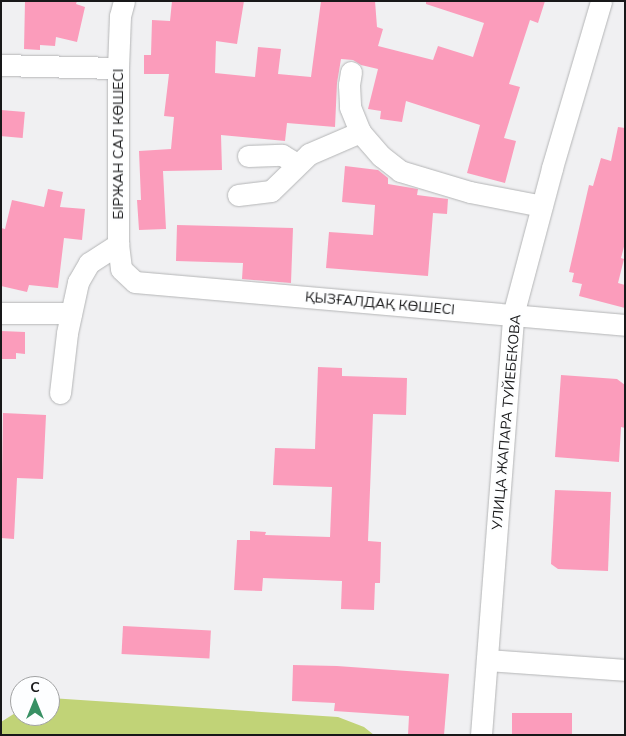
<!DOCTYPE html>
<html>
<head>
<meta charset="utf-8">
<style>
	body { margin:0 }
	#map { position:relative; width:626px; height:736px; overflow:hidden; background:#f0f0f2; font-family:Mulish,sans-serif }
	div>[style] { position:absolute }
	.green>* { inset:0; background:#c1d377 }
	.building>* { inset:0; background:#fb9cbb; transform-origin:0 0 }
	.roads { filter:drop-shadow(0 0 1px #b4b5b6) drop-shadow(0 0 1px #b4b5b6) }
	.minor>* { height:21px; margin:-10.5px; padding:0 10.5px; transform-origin:10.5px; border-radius:10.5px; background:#fff }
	span { translate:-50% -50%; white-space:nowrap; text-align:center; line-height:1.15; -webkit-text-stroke:4px #fdfeff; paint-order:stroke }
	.street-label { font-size:14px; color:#181819 }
	.frame { position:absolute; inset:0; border:2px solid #181819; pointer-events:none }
	.north { position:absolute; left:10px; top:676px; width:50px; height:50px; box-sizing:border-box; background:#fdfeff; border:1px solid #a1a2a3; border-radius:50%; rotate:0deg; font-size:14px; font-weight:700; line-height:20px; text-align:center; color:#181819 }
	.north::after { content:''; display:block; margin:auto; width:18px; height:22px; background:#389064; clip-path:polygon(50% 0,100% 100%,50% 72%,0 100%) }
</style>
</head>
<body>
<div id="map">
	<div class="green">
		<div style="clip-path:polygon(50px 698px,338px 717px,364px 727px,374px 735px,1px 735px,1px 722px,20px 710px,20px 716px,50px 716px)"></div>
	</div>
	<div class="building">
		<div style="clip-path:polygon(25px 1px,77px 1px,76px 4px,85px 7px,77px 42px,56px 37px,55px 46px,40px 45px,40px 50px,24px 49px)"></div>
		<div style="clip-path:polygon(172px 1px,244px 1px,237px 44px,216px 41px,215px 73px,255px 77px,258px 47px,281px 49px,278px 74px,311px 77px,321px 1px,375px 1px,377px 27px,383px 29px,378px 46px,433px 60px,438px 46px,473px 57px,484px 23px,426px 4px,426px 1px,545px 1px,538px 23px,530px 20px,509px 84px,520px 87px,504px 138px,516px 141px,505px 183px,467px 173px,480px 125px,406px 101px,402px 122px,380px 119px,381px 111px,368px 109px,378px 69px,361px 65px,353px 60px,341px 59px,337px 83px,335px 127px,287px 123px,285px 141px,221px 135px,222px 170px,163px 171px,166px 229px,139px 230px,137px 200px,141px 200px,139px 151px,171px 149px,174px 117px,164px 116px,169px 74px,144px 74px,144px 55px,151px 55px,152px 20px,170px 21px)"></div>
		<div style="left:1px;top:110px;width:24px;height:26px;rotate:5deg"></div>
		<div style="clip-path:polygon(618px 127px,625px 128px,625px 243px,621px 258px,624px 259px,618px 283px,625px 285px,625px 308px,579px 296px,582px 284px,572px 282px,574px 273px,569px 272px,589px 185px,593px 186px,601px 158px,611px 161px)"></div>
		<div style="clip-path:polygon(345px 166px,378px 170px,388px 178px,388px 184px,418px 189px,417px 195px,448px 199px,447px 214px,433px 213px,428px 276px,326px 268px,329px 232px,373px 235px,375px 205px,342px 202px)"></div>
		<div style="clip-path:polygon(48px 189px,63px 192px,60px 207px,85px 209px,82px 240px,64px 238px,58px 288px,29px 285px,27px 292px,1px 286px,1px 228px,5px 229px,12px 200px,44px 207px)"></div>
		<div style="clip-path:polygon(177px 225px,293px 228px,291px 283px,242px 279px,243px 263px,176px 261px)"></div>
		<div style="clip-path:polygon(1px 331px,25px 332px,25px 354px,16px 353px,16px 359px,1px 359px)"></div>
		<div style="clip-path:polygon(318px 367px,342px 368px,342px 376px,407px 378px,406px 415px,373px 414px,368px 541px,381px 542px,380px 583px,375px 583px,374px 610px,341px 609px,342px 581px,263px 578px,262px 591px,234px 590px,237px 540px,250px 540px,250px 531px,266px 532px,265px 535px,330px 537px,332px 487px,273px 485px,275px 448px,315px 449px)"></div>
		<div style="clip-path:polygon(561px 375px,617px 379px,625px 385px,625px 428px,621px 427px,619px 462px,555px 457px)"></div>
		<div style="clip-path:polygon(3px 413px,46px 415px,43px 479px,17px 478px,14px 539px,1px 538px)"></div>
		<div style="clip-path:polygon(555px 490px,611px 492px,608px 571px,558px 569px,551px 564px)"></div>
		<div style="left:123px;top:626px;width:88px;height:28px;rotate:3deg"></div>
		<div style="clip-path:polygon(293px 665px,337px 666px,449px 674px,444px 735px,408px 735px,409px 716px,334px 711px,335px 703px,292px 701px)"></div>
		<div style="left:512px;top:713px;width:60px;height:22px"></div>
	</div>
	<div class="roads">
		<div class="minor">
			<div style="left:124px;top:1px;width:16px;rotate:105deg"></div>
			<div style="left:120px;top:16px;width:52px;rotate:92.2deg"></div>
			<div style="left:118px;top:68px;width:176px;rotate:90deg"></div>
			<div style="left:118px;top:244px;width:25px;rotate:83deg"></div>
			<div style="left:121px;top:269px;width:19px;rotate:43deg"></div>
			<div style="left:135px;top:282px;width:492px;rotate:5deg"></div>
			<div style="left:1px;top:65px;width:117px;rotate:1.5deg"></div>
			<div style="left:351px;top:72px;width:13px;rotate:99deg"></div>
			<div style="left:349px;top:85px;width:22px;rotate:87deg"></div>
			<div style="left:350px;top:107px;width:27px;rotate:68deg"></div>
			<div style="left:360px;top:132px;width:32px;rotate:49deg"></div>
			<div style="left:381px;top:156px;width:24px;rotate:38deg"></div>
			<div style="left:400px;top:171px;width:73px;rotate:16.7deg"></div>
			<div style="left:470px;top:192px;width:73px;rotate:11deg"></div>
			<div style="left:248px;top:156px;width:34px;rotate:-2deg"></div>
			<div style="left:282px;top:155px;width:17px;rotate:31deg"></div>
			<div style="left:238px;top:195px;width:33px;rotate:-7deg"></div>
			<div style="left:271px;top:191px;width:53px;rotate:-44.2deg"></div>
			<div style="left:309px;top:154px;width:56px;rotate:-23.3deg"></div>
			<div style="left:1px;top:313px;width:70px"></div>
			<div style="left:60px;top:393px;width:60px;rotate:-83.3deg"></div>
			<div style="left:67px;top:333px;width:52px;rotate:-77.8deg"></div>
			<div style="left:78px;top:282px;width:22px;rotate:-60deg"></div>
			<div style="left:89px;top:263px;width:35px;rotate:-33deg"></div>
			<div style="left:487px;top:660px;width:138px;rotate:4.1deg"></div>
			<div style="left:481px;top:735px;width:421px;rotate:-85.6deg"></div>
			<div style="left:513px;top:315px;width:152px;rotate:-75.1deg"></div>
			<div style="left:552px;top:168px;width:174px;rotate:-73.6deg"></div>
		</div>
	</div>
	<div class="street-label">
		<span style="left:118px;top:144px;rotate:-90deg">БІРЖАН САЛ КӨШЕСІ</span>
		<span style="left:380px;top:303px;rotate:5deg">ҚЫЗҒАЛДАҚ КӨШЕСІ</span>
		<span style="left:506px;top:422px;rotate:-85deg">УЛИЦА ЖАПАРА ТУЙЕБЕКОВА</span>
	</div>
	<div class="frame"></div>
	<div class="north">С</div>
</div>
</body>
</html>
